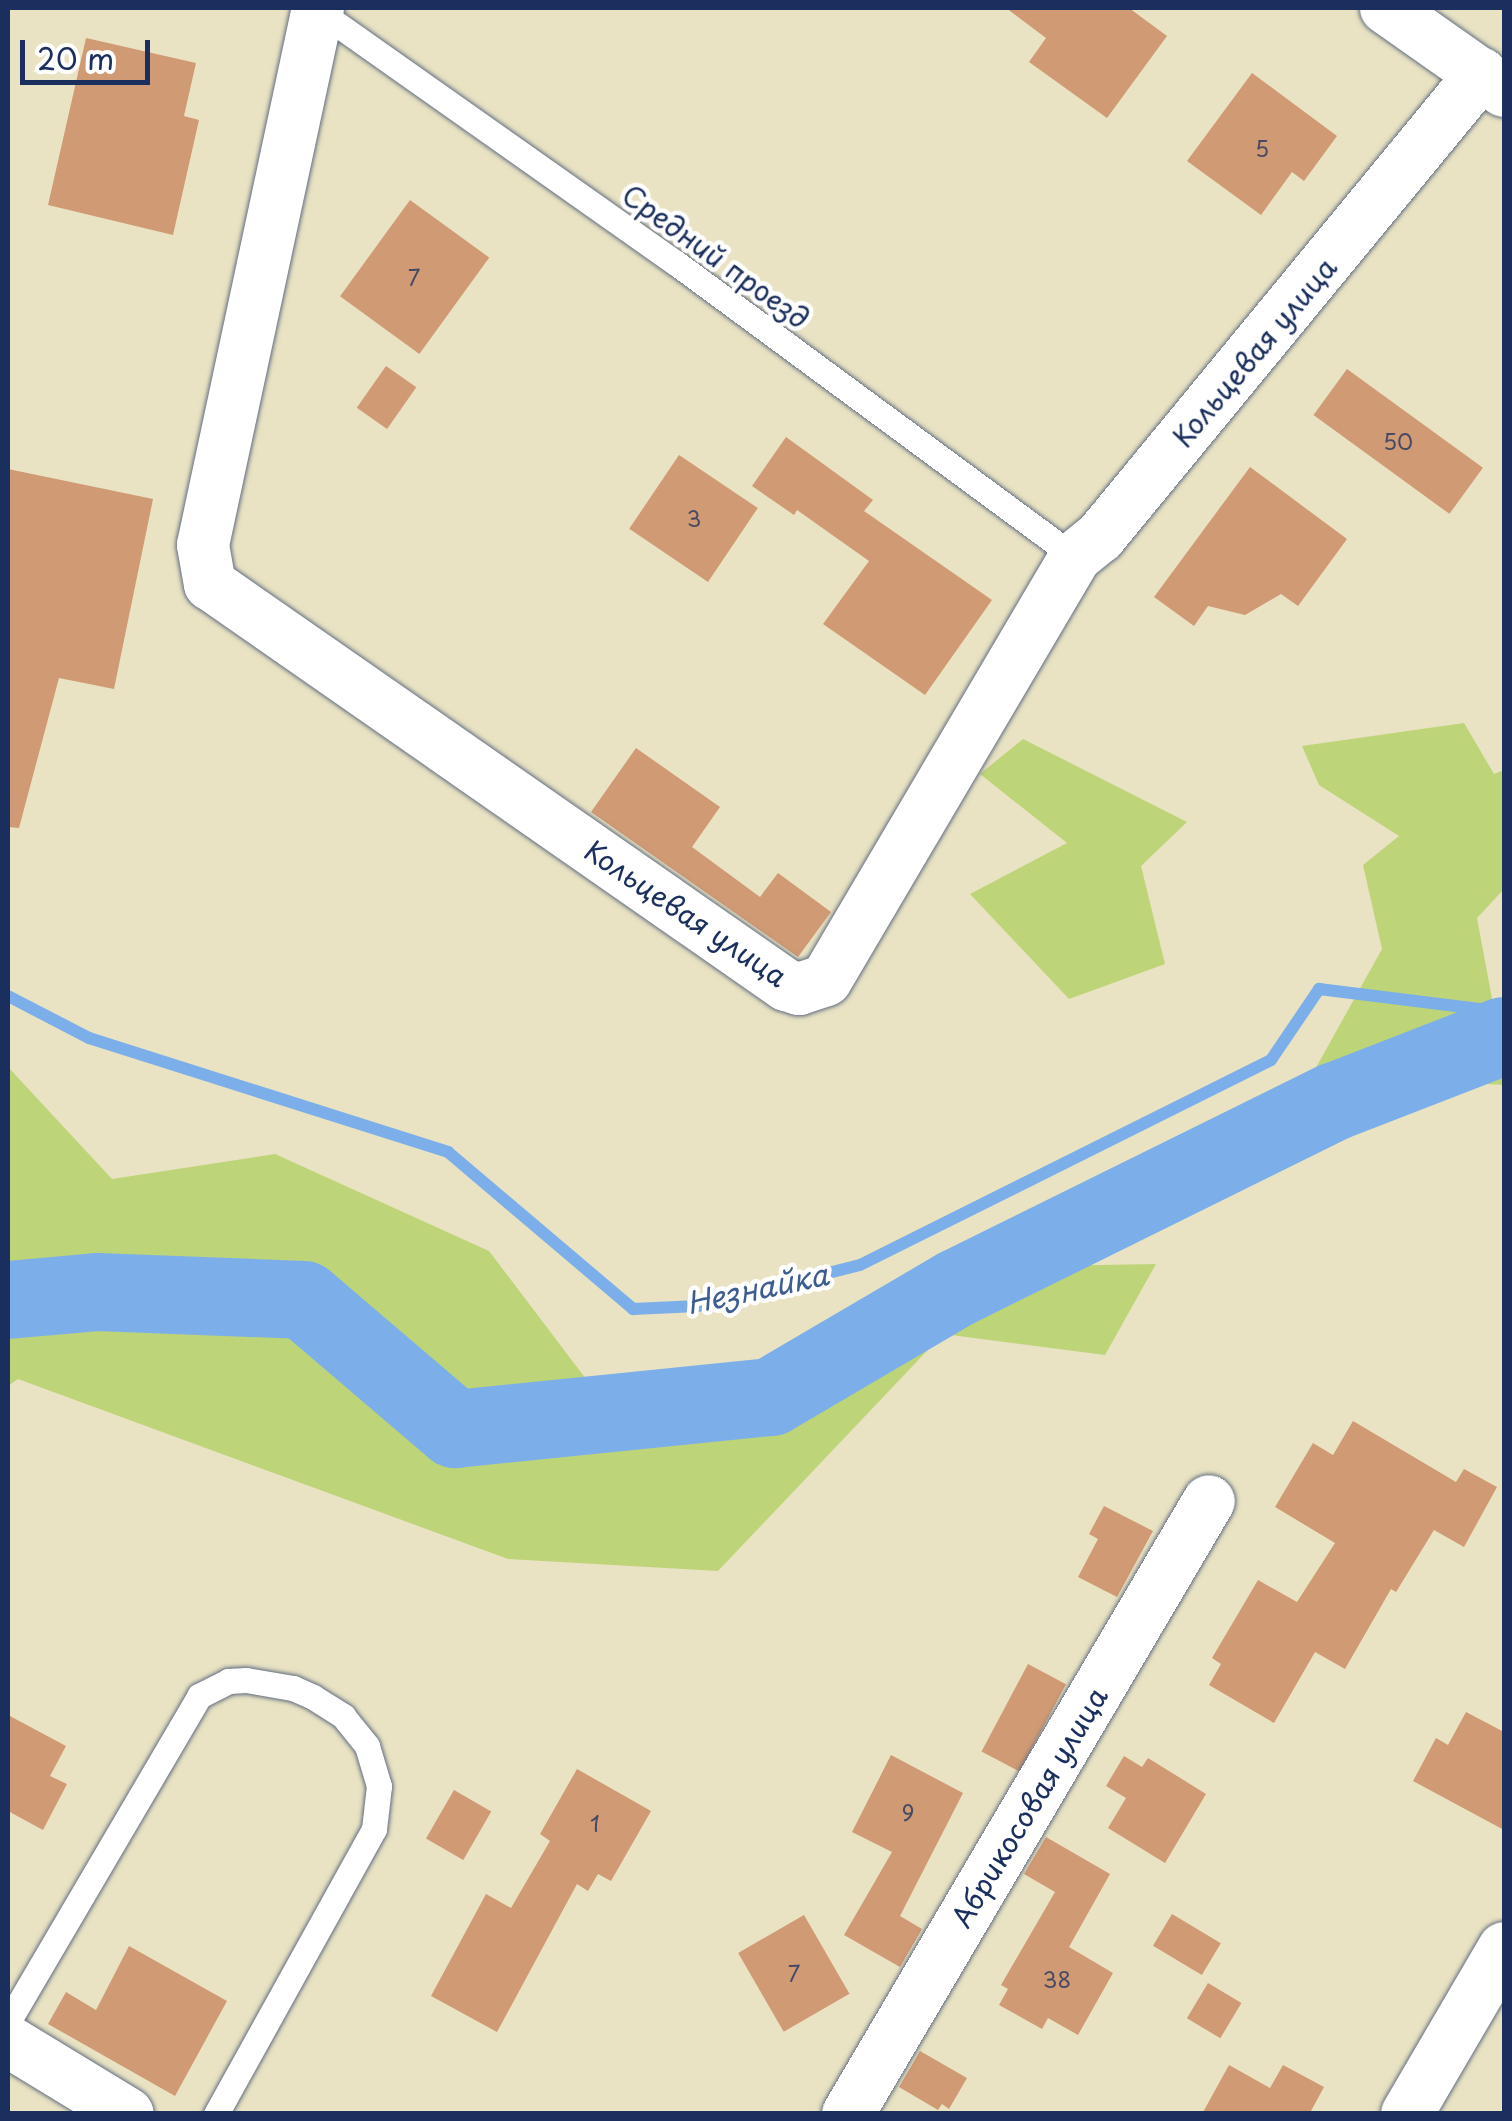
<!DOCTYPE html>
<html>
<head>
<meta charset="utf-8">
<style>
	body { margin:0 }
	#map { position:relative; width:1512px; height:2121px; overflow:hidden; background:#e9e3c3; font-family:"Playpen Sans",sans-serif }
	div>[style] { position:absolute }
	.green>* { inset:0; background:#bed478 }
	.stream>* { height:12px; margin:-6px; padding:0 6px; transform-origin:6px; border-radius:6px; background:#7cafe9 }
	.river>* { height:78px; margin:-39px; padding:0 39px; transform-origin:39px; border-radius:39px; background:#7cafe9 }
	.building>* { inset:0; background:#d09a74; transform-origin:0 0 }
	.roads { filter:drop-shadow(0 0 2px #636e81) drop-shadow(0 0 2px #636e81) }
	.service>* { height:25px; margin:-12.5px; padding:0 12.5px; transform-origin:12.5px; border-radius:12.5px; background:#fff }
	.minor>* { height:52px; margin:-26px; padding:0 26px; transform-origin:26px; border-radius:26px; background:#fff }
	span { translate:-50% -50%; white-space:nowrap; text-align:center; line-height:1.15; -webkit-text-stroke:9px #fff; paint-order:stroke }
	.number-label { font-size:22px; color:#484a64 }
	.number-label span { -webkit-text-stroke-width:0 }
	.street-label { font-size:28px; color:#1b2f5e }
	.water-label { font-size:30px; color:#3d5c8f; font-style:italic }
	.frame { position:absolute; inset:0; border:10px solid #1b2f5e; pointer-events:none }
	.scale { position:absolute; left:20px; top:40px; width:130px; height:45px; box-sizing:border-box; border:5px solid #1b2f5e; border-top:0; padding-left:12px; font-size:30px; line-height:35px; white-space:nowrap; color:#1b2f5e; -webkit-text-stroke:8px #fff; paint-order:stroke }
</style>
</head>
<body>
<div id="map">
	<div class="green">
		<div style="clip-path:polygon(1464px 723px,1494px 774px,1504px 770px,1504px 889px,1477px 918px,1504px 1063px,1504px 1085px,1313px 1073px,1382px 949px,1363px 865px,1399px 836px,1319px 785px,1302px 746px)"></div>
		<div style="clip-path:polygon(1023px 739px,1187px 822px,1141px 866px,1165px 964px,1069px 999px,970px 894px,1067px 843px,980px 774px)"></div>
		<div style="clip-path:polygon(8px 1067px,112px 1179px,275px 1154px,489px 1251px,639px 1449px,926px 1268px,1156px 1264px,1105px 1355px,943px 1334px,718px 1571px,508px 1559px,18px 1379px,8px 1386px)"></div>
	</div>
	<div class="stream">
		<div style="left:8px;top:996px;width:91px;rotate:27.4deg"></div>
		<div style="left:89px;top:1038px;width:377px;rotate:17.6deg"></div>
		<div style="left:448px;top:1152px;width:243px;rotate:40.3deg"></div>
		<div style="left:633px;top:1309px;width:65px;rotate:-2.6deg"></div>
		<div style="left:698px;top:1306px;width:167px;rotate:-14.2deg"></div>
		<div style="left:860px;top:1265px;width:459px;rotate:-26.5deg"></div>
		<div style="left:1271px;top:1060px;width:86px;rotate:-55.9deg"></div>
		<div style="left:1319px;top:989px;width:186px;rotate:7.1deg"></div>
	</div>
	<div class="river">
		<div style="left:8px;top:1300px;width:89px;rotate:-5.1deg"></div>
		<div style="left:97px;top:1292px;width:207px;rotate:2.2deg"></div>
		<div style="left:304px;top:1300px;width:199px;rotate:40.5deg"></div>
		<div style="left:455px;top:1429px;width:318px;rotate:-5.8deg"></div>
		<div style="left:771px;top:1397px;width:216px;rotate:-30.4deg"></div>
		<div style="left:957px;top:1288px;width:423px;rotate:-26.3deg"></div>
		<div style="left:1336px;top:1101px;width:180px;rotate:-21.2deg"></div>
	</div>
	<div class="building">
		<div style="clip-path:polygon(1006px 8px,1129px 8px,1167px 36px,1107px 118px,1029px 62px,1046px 38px)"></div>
		<div style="clip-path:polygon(86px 38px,196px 63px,184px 116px,199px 120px,173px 235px,48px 205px)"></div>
		<div style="clip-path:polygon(1252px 73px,1337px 136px,1304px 181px,1292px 172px,1261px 215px,1187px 161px)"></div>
		<div style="left:410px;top:200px;width:98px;height:119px;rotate:36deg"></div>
		<div style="left:386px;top:366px;width:37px;height:51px;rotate:35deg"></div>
		<div style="left:1347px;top:369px;width:168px;height:57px;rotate:36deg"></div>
		<div style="clip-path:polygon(786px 437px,873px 500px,864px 511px,992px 600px,925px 695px,823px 624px,869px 561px,797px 510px,794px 515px,752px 486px)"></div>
		<div style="left:679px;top:455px;width:95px;height:89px;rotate:34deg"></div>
		<div style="clip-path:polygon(1250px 467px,1347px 539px,1298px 606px,1281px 594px,1245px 615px,1208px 606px,1194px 626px,1154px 597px)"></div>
		<div style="clip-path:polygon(8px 469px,153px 499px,114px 689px,59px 678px,19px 828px,8px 827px)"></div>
		<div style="clip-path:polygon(636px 748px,720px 807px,692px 847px,760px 897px,778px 873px,831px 912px,798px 957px,591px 812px)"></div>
		<div style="clip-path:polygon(1353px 1421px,1456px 1482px,1464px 1469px,1497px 1487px,1464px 1547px,1434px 1530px,1396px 1592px,1391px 1589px,1345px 1669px,1315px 1652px,1274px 1723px,1209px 1685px,1221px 1664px,1212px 1658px,1258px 1580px,1297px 1602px,1335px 1543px,1275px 1507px,1313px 1443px,1333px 1455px)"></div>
		<div style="clip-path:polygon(1104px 1506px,1153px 1531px,1117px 1597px,1078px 1577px,1098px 1539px,1089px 1534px)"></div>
		<div style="left:1028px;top:1664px;width:43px;height:99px;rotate:28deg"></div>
		<div style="clip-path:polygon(1466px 1712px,1504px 1732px,1504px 1830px,1413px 1781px,1436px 1738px,1448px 1745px)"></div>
		<div style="clip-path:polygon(8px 1715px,66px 1746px,50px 1776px,67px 1784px,43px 1830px,8px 1811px)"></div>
		<div style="clip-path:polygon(891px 1755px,963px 1793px,900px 1916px,922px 1929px,900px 1967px,844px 1935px,892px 1852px,852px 1832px)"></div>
		<div style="clip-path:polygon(1124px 1756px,1142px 1767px,1148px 1758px,1206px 1794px,1165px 1863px,1108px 1828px,1126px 1798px,1106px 1786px)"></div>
		<div style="clip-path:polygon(577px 1769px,651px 1811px,611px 1881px,598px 1874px,588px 1891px,577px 1884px,497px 2032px,431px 1996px,486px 1894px,511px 1908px,550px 1841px,540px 1834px)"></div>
		<div style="left:454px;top:1790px;width:43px;height:56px;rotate:30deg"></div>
		<div style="clip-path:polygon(1046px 1837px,1110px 1874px,1069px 1947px,1113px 1973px,1078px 2035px,1048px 2018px,1042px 2029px,999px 2005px,1008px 1989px,1001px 1985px,1055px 1892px,1024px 1874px)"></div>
		<div style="left:1172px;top:1914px;width:57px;height:37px;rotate:31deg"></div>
		<div style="left:804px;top:1915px;width:91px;height:76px;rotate:60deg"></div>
		<div style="clip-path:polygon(129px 1946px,227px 2001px,175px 2096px,48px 2024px,66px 1992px,96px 2010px)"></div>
		<div style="left:1208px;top:1983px;width:39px;height:41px;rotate:31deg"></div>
		<div style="clip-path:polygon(920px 2051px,967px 2078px,949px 2109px,942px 2104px,938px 2110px,899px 2087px)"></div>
		<div style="clip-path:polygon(1229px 2065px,1270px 2088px,1283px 2065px,1324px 2087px,1311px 2111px,1316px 2114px,1202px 2114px)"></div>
	</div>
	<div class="roads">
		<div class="service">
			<div style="left:317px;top:10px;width:439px;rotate:35.2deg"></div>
			<div style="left:676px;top:263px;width:496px;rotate:36.4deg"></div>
			<div style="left:8px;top:2022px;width:378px;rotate:-59.6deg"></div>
			<div style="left:199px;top:1696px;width:33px;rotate:-27deg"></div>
			<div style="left:228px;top:1681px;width:18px;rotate:-3deg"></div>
			<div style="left:246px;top:1680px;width:48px;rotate:9.7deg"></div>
			<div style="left:293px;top:1688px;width:22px;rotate:24deg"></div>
			<div style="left:313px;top:1697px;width:36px;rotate:32deg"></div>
			<div style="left:343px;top:1716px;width:38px;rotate:51deg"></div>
			<div style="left:367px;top:1746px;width:42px;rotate:73.3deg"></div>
			<div style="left:379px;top:1786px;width:43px;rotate:96.6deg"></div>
			<div style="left:374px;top:1829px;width:326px;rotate:119deg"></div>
		</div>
		<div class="minor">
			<div style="left:318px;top:8px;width:549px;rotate:102.09deg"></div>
			<div style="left:203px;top:545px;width:40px;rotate:80deg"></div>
			<div style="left:210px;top:584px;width:702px;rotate:34.84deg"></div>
			<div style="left:786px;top:985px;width:14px;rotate:17deg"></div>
			<div style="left:799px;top:989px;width:28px;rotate:-18deg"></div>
			<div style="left:826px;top:980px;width:491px;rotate:-59.5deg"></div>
			<div style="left:1075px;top:557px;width:32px;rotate:-39deg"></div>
			<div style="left:1100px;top:537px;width:600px;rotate:-50.55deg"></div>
			<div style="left:1386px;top:8px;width:144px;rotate:35.1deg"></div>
			<div style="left:8px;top:2041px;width:140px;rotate:31.3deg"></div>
			<div style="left:848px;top:2114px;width:711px;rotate:-59.51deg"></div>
			<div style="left:1407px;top:2114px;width:192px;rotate:-59.7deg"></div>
		</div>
	</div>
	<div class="number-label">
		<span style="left:1262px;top:148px">5</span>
		<span style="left:414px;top:277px">7</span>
		<span style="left:1398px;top:441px">50</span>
		<span style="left:694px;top:518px">3</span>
		<span style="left:908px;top:1812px">9</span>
		<span style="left:595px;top:1823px">1</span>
		<span style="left:794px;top:1973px">7</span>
		<span style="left:1057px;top:1979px">38</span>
	</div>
	<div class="street-label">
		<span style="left:716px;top:256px;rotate:36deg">Средний проезд</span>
		<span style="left:1254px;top:352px;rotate:-50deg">Кольцевая улица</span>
		<span style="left:686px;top:913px;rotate:34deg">Кольцевая улица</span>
		<span style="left:1029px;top:1807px;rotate:-59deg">Абрикосовая улица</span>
	</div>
	<div class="water-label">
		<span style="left:757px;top:1288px;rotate:-12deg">Незнайка</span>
	</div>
	<div class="frame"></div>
	<div class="scale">20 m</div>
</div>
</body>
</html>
